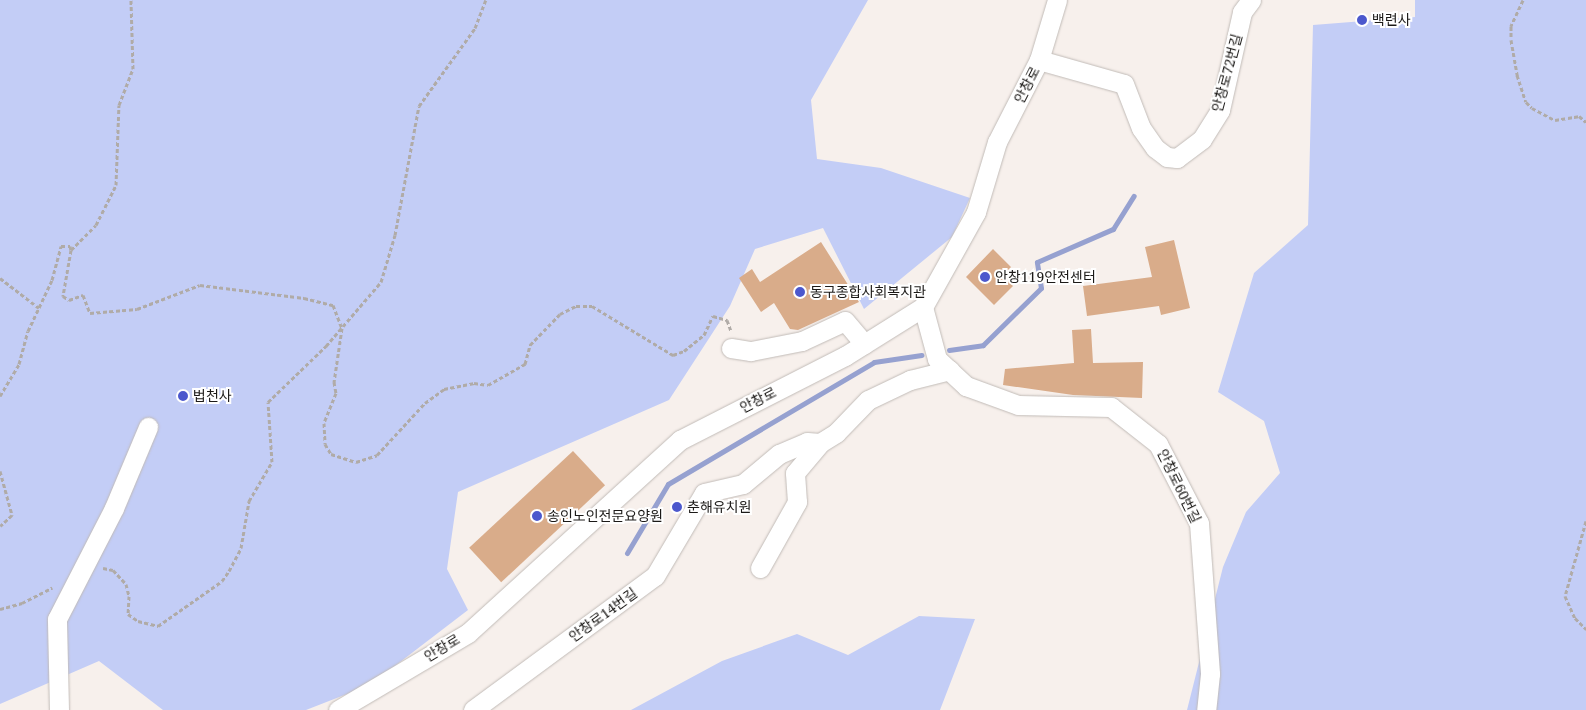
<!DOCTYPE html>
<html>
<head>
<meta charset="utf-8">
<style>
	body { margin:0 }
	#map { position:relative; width:1586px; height:710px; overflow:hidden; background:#f7f0ec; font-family:"Noto Serif","Noto Sans KR",serif }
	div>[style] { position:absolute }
	.green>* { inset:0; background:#c3cdf6 }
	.stream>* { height:5px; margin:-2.5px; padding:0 2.5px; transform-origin:2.5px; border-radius:2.5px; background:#96a1d0 }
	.building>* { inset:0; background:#d9ac8a; transform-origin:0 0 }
	.path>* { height:3px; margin-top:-1.5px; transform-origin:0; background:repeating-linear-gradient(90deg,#b0aba7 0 4px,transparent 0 6.5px) }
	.roads { filter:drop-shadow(0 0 1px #c1bbb7) drop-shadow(0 0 1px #c1bbb7) }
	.minor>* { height:19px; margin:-9.5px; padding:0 9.5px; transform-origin:9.5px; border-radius:9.5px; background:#fff }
	.dots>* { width:14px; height:14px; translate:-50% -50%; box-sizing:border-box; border:2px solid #fff; border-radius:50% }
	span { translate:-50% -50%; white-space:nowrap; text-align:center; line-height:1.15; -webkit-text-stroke:4px #fff; paint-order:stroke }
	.poi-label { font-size:14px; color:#1c1a18 }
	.left { translate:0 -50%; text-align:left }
	.street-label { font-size:14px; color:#1c1a18 }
</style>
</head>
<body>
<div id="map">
	<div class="green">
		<div style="clip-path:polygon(0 0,868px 0,811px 100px,817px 159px,881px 168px,970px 198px,952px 237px,864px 309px,823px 228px,755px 249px,730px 306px,669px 400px,458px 492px,447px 569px,468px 610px,370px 685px,306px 710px,163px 710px,99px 661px,0 704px)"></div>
		<div style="clip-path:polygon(1415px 0,1586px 0,1586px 710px,1187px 710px,1223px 567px,1246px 512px,1280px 473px,1264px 421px,1218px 392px,1254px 273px,1308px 225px,1313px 25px,1415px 17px)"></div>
		<div style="clip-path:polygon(919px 616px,975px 619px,940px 710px,631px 710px,722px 661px,797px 634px,848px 655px)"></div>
	</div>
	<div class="stream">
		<div style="left:949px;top:350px;width:34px;rotate:-8deg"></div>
		<div style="left:983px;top:345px;width:81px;rotate:-44.5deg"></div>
		<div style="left:1041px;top:288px;width:26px;rotate:-99deg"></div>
		<div style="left:1037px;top:262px;width:83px;rotate:-23.5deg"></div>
		<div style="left:1113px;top:229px;width:39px;rotate:-58deg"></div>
		<div style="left:627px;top:553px;width:80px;rotate:-59.3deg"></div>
		<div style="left:668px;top:484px;width:239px;rotate:-30.6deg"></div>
		<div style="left:874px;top:362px;width:48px;rotate:-8.5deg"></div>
	</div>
	<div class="building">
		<div style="clip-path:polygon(1174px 240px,1190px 308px,1161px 315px,1159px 306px,1087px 316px,1083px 286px,1152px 277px,1145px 247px)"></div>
		<div style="clip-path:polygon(821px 242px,859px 302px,798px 330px,790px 329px,774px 303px,761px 312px,739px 278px,752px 269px,760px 282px)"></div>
		<div style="clip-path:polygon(993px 249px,1011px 267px,1003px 276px,1013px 286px,994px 305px,966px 277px)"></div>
		<div style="clip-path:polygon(1091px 329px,1093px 363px,1143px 362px,1142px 398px,1073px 395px,1003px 385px,1005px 369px,1074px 363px,1072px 330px)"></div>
		<div style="left:573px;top:451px;width:47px;height:142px;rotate:47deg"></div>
	</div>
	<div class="path">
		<div style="left:1523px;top:0;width:29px;rotate:115deg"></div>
		<div style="left:1511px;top:26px;width:14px;rotate:90deg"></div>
		<div style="left:1511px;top:40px;width:36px;rotate:80deg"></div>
		<div style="left:1517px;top:75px;width:28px;rotate:72deg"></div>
		<div style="left:1526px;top:102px;width:8px;rotate:45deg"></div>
		<div style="left:1532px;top:108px;width:26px;rotate:28deg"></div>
		<div style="left:1555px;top:120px;width:24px;rotate:-9deg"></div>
		<div style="left:1579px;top:116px;width:9px;rotate:41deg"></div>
		<div style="left:71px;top:250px;width:47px;rotate:99.9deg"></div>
		<div style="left:63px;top:296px;width:7px;rotate:34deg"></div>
		<div style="left:69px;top:300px;width:15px;rotate:-20deg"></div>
		<div style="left:83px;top:295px;width:19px;rotate:69deg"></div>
		<div style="left:90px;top:313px;width:47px;rotate:-4.9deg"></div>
		<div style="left:137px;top:309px;width:67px;rotate:-20.9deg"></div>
		<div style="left:200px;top:285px;width:105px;rotate:7.1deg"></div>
		<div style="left:304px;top:298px;width:30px;rotate:14deg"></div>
		<div style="left:333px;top:305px;width:25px;rotate:69deg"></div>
		<div style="left:342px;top:328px;width:55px;rotate:98.4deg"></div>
		<div style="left:334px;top:382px;width:11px;rotate:80deg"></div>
		<div style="left:336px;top:393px;width:32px;rotate:112deg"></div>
		<div style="left:324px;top:423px;width:21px;rotate:87deg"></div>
		<div style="left:325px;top:444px;width:12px;rotate:59deg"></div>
		<div style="left:331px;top:454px;width:26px;rotate:18deg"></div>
		<div style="left:356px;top:462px;width:22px;rotate:-18deg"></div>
		<div style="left:377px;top:455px;width:71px;rotate:-47.3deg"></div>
		<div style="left:425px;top:403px;width:24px;rotate:-36deg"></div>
		<div style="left:444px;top:389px;width:31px;rotate:-11deg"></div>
		<div style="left:474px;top:383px;width:14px;rotate:8deg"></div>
		<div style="left:488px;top:385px;width:43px;rotate:-29.6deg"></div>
		<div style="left:525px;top:364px;width:20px;rotate:-75deg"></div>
		<div style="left:530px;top:345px;width:43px;rotate:-45.9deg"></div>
		<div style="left:560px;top:314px;width:18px;rotate:-27deg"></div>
		<div style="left:576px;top:306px;width:16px"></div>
		<div style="left:592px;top:306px;width:95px;rotate:31.2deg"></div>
		<div style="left:673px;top:355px;width:12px;rotate:-20deg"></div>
		<div style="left:684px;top:351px;width:26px;rotate:-39deg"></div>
		<div style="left:704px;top:335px;width:21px;rotate:-65deg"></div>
		<div style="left:713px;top:316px;width:15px;rotate:16deg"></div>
		<div style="left:727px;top:320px;width:12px;rotate:70deg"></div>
		<div style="left:0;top:278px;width:49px;rotate:37.6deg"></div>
		<div style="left:0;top:396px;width:37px;rotate:-59deg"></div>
		<div style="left:19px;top:364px;width:34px;rotate:-75deg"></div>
		<div style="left:28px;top:331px;width:56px;rotate:-64.8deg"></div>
		<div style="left:52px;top:280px;width:35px;rotate:-75deg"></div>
		<div style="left:61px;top:246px;width:9px"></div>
		<div style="left:70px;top:246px;width:4px;rotate:76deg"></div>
		<div style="left:71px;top:250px;width:35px;rotate:-45deg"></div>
		<div style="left:96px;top:225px;width:45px;rotate:-63.4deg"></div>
		<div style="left:116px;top:185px;width:80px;rotate:-87.9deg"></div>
		<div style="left:119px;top:105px;width:39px;rotate:-69deg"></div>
		<div style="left:133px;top:69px;width:69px;rotate:-91.7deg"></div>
		<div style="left:0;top:471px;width:46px;rotate:74.7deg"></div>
		<div style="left:12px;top:515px;width:16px;rotate:137deg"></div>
		<div style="left:1586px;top:521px;width:78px;rotate:105.6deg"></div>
		<div style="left:1565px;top:596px;width:24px;rotate:66deg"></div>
		<div style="left:1575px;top:618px;width:16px;rotate:45deg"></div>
		<div style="left:103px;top:568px;width:10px;rotate:11deg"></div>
		<div style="left:113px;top:570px;width:19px;rotate:47deg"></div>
		<div style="left:126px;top:584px;width:12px;rotate:76deg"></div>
		<div style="left:129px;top:596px;width:18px;rotate:93deg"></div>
		<div style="left:128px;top:614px;width:12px;rotate:35deg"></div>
		<div style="left:138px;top:621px;width:21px;rotate:14deg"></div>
		<div style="left:158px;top:626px;width:78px;rotate:-35.1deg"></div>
		<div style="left:222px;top:581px;width:12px;rotate:-55deg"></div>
		<div style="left:229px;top:571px;width:26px;rotate:-62deg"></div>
		<div style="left:241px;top:548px;width:48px;rotate:-80.3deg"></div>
		<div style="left:249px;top:501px;width:45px;rotate:-59.5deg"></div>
		<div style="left:272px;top:462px;width:60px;rotate:-93.8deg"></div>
		<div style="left:268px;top:402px;width:81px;rotate:-44deg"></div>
		<div style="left:326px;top:346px;width:84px;rotate:-49.3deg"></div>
		<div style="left:381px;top:282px;width:49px;rotate:-73.4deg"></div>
		<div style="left:395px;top:235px;width:131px;rotate:-79.5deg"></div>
		<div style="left:419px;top:106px;width:96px;rotate:-54.3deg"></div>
		<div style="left:475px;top:28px;width:30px;rotate:-69deg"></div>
		<div style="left:0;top:609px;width:23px;rotate:-15deg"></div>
		<div style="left:22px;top:603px;width:34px;rotate:-27deg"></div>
	</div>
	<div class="roads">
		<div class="minor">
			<div style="left:1039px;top:60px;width:88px;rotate:15.8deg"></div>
			<div style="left:1124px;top:84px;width:47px;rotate:68.9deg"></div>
			<div style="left:1141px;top:128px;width:24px;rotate:55deg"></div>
			<div style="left:1155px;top:148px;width:15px;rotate:37deg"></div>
			<div style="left:1167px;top:157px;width:10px;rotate:6deg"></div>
			<div style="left:1177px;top:158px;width:31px;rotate:-37deg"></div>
			<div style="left:1202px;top:139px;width:34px;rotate:-58deg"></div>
			<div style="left:1220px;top:110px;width:100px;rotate:-77.3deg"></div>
			<div style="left:1242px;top:12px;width:15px;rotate:-53deg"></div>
			<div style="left:923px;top:307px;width:54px;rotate:74.9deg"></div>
			<div style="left:937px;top:359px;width:40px;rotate:43deg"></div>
			<div style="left:966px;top:386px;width:55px;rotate:20.1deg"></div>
			<div style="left:1018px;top:405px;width:93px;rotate:1.2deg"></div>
			<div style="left:1111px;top:407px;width:60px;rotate:38.2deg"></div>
			<div style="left:1158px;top:444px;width:89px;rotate:62.6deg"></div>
			<div style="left:1199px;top:523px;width:151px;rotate:85.8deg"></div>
			<div style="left:1210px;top:674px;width:36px;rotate:96deg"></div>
			<div style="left:731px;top:348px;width:20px;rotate:9deg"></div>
			<div style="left:751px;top:351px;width:52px;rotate:-11.1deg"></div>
			<div style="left:802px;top:341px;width:47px;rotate:-24.9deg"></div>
			<div style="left:845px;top:321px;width:30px;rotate:50deg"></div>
			<div style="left:760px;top:568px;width:76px;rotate:-60.7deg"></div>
			<div style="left:797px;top:502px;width:29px;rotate:-94deg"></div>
			<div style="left:795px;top:473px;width:39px;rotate:-50deg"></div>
			<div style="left:820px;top:443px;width:19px;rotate:-32deg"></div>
			<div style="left:836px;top:433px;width:46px;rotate:-45.9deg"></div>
			<div style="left:868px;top:400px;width:47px;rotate:-25.5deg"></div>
			<div style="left:910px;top:380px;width:41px;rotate:-14deg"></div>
			<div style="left:59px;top:710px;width:91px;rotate:-91.3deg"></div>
			<div style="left:57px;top:619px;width:125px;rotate:-62.8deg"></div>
			<div style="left:114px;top:508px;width:88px;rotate:-67.2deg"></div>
			<div style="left:338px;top:710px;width:151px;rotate:-30.6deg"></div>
			<div style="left:468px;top:633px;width:287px;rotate:-42.3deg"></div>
			<div style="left:680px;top:440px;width:185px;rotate:-27deg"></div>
			<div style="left:845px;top:356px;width:92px;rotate:-32.1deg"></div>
			<div style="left:923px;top:307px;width:109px;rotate:-60.8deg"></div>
			<div style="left:976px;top:212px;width:73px;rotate:-73.3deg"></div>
			<div style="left:997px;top:142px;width:92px;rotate:-62.9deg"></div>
			<div style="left:1039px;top:60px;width:63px;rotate:-73.3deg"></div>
			<div style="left:473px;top:710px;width:226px;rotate:-36.4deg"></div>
			<div style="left:655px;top:576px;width:96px;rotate:-59.4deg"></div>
			<div style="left:704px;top:493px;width:40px;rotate:-13deg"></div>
			<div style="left:743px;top:484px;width:47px;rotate:-39.8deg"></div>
			<div style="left:779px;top:454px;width:30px;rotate:-23deg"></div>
			<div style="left:807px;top:442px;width:13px;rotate:4deg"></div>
		</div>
	</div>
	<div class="dots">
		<div style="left:1362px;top:20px;background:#4c58cd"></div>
		<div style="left:985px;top:277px;background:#4c58cd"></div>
		<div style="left:800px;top:292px;background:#4c58cd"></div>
		<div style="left:183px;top:396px;background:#4c58cd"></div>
		<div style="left:677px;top:507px;background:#4c58cd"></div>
		<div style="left:537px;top:516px;background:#4c58cd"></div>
	</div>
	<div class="poi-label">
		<span class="left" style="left:1372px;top:20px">백련사</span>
		<span class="left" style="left:995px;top:277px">안창119안전센터</span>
		<span class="left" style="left:810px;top:292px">동구종합사회복지관</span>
		<span class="left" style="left:193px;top:396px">법천사</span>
		<span class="left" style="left:687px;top:507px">춘해유치원</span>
		<span class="left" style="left:547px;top:516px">송인노인전문요양원</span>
	</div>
	<div class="street-label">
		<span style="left:1227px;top:73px;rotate:-75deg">안창로72번길</span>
		<span style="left:1027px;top:85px;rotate:-63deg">안창로</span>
		<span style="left:758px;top:400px;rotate:-27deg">안창로</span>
		<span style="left:1179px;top:486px;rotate:64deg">안창로60번길</span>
		<span style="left:603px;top:615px;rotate:-36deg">안창로14번길</span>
		<span style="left:442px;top:648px;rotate:-31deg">안창로</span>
	</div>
</div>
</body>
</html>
